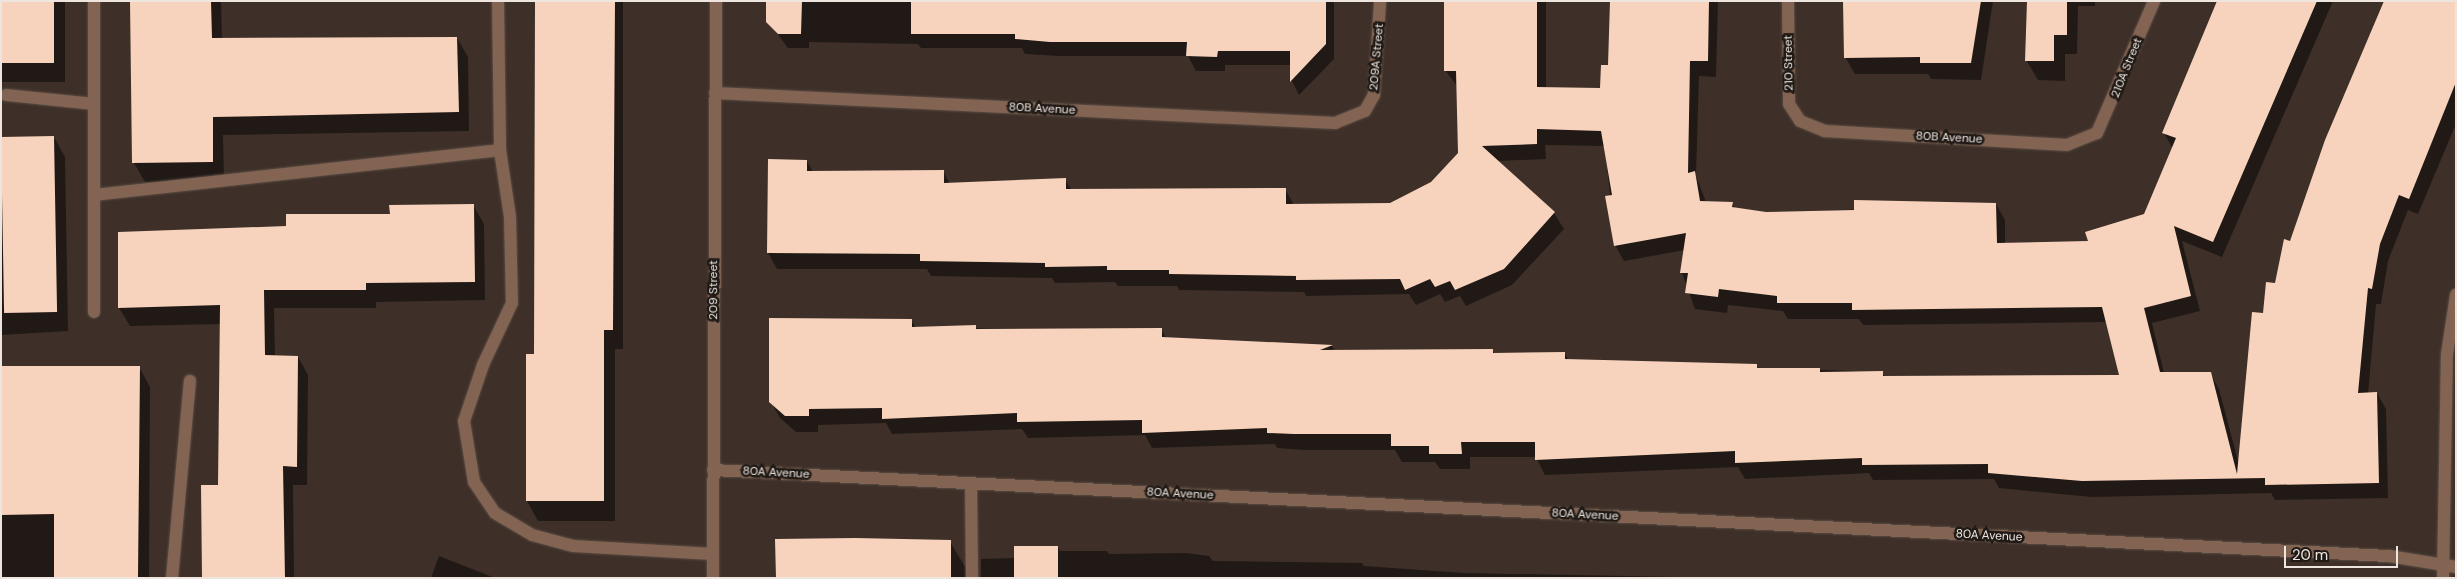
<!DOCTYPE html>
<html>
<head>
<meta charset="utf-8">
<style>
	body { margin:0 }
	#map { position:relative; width:2457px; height:579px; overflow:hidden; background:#3e3028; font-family:"DM Sans",sans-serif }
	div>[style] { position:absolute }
	.shadow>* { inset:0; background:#0007; transform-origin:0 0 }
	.building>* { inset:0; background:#f7d3bd; transform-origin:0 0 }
	.roads { filter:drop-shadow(0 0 1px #5a4d45) drop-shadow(0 0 1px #5a4d45) }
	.service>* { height:12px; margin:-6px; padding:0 6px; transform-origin:6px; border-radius:6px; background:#836351 }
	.minor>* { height:12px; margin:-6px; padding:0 6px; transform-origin:6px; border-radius:6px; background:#836351 }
	.tertiary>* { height:12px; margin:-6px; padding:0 6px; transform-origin:6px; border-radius:6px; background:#836351 }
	span { translate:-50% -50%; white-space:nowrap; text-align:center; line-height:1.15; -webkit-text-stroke:5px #201a16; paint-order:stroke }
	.street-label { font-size:12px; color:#eee5df }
	.frame { position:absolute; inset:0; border:2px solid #eee5df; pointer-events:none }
	.scale { position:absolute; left:2284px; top:546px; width:114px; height:22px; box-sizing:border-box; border:2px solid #eee5df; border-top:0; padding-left:6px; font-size:15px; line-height:18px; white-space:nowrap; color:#eee5df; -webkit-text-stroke:4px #201a16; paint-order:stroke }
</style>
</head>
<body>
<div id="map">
	<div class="shadow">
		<div style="left:1px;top:1px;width:64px;height:81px"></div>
		<div style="clip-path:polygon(132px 1px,221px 1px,222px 39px,457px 38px,468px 57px,469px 131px,223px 135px,224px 180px,145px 182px,134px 163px)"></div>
		<div style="clip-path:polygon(535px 1px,623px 1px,623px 349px,615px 349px,615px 521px,538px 521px,527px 501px,536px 355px)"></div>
		<div style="clip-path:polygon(770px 1px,1334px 1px,1334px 59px,1299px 95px,1292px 81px,1292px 65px,1225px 65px,1225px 71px,1196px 71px,1188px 56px,1059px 56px,1025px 54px,1022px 48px,921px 48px,918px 44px,809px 42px,809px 48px,788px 48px,768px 21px)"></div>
		<div style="clip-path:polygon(1445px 1px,1546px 1px,1546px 88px,1602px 90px,1609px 67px,1611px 1px,1718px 1px,1716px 77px,1699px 76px,1696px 176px,1706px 202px,1732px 203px,1735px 208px,1766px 213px,1996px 204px,2005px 220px,2005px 244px,2089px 242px,2145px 215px,2173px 149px,2164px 133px,2218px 1px,2333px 1px,2222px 257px,2182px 241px,2200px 311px,2152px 323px,2164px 373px,2210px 373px,2219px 389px,2239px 465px,2264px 315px,2291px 243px,2456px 1px,2456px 124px,2418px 214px,2408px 210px,2388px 261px,2381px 304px,2376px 304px,2368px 394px,2377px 393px,2386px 409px,2388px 498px,2275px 500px,2271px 493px,2092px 497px,1999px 488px,1994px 479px,1873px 480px,1869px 473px,1745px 479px,1738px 467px,1545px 475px,1536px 457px,1470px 457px,1470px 469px,1440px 469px,1435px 462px,1402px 462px,1395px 450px,1304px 450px,1277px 448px,1275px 444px,1152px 448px,1145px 435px,1028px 438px,1022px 429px,892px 434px,886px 423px,818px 425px,818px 432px,796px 432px,780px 418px,771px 402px,911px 320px,916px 328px,1161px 329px,1167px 339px,1332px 346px,1335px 351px,1492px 350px,1495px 354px,1565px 354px,1569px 361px,1882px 372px,1885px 377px,2120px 377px,2107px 322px,1863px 325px,1859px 319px,1788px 319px,1783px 311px,1728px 305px,1727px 313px,1695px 309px,1682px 273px,1685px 250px,1624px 261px,1615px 245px,1605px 146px,1545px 145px,1546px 159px,1497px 161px,1554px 213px,1564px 229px,1512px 285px,1466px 306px,1460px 296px,1445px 302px,1440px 294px,1416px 305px,1409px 294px,1306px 296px,1304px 292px,1179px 290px,1177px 286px,1118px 286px,1115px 282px,1055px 283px,1052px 278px,931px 276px,927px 269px,777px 269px,768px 253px,807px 161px,813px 172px,943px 171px,950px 184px,1065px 179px,1072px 191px,1285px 189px,1294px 205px,1390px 204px,1432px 183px,1459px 154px,1457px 86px,1445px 70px)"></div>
		<div style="clip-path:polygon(1844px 1px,1993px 1px,1981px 80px,1931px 79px,1928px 74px,1855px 74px,1845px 57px)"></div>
		<div style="clip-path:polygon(2028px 1px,2095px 1px,2095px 6px,2078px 6px,2077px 54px,2065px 54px,2065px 81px,2038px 80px,2026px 60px)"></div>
		<div style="clip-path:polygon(54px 137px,65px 157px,68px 331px,1px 335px,1px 138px)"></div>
		<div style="clip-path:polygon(473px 205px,484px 224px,485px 300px,376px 302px,376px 308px,274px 308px,275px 357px,298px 357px,308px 375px,307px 485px,293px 485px,294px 578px,203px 578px,220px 486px,221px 324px,130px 326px,119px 308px,288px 227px)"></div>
		<div style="clip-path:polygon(1px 367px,139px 367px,150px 387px,149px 578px,1px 578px)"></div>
		<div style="clip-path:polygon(950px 542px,972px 578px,777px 578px)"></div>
		<div style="clip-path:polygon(1058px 547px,1060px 551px,1107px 551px,1109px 554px,1186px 553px,1209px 556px,1213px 561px,1362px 563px,1364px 566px,1464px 573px,1731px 578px,981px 578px,981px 559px,1015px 558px)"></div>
		<div style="clip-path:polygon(439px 556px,495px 578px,431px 578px)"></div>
	</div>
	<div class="building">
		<div style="left:1px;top:1px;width:53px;height:62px"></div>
		<div style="clip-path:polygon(130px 1px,211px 1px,212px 38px,457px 37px,459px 112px,213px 117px,213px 162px,132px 163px)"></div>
		<div style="clip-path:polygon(535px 1px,615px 1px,613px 330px,604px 330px,604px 501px,526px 501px,526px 354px,534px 354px)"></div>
		<div style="clip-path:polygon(766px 1px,802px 1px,801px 34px,778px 34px,766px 22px)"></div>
		<div style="clip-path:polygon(911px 1px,1326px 1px,1326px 44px,1290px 82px,1290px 51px,1218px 51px,1217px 57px,1186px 56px,1187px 42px,1050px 42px,1015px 39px,1015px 34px,911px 34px)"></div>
		<div style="clip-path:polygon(1444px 1px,1537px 1px,1537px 87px,1600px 88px,1601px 65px,1608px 65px,1610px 1px,1709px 1px,1708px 61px,1690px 61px,1688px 173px,1695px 171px,1700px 201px,1733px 202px,1732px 207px,1766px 212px,1854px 210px,1854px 200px,1996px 203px,1997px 243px,2088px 241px,2085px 232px,2144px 214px,2176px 138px,2162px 133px,2217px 1px,2317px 1px,2213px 242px,2174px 226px,2191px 296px,2144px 308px,2160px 372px,2211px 372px,2237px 474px,2252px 312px,2263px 313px,2266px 282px,2275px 283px,2284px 239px,2290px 241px,2325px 140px,2384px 1px,2456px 1px,2456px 82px,2409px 199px,2399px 195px,2380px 244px,2372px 289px,2368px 288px,2358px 393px,2377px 392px,2379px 483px,2265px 485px,2265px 478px,2082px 481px,1988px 473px,1988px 464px,1862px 465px,1862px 458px,1735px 463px,1735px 451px,1535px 460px,1535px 442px,1461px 442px,1462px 454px,1429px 454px,1429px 446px,1391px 446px,1391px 434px,1294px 434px,1267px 433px,1267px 428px,1142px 433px,1142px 420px,1017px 422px,1017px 413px,882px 419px,882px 408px,809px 409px,809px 416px,785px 416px,769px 402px,769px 318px,912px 319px,912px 327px,976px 325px,976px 329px,1162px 328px,1162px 337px,1333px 345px,1320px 350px,1493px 349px,1493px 353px,1565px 352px,1565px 359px,1757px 364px,1757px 368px,1820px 368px,1820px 372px,1883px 371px,1883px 376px,2119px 375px,2102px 307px,1852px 310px,1852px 303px,1777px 303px,1777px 296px,1719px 289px,1718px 297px,1685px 293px,1688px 273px,1680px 273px,1686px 233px,1614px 246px,1605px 196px,1612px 195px,1601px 131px,1537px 129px,1537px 144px,1482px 146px,1555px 212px,1504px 269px,1455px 290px,1450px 281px,1435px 287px,1430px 279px,1405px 290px,1400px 279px,1296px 280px,1296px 276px,1169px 274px,1169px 270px,1107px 270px,1107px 266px,1045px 267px,1045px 263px,920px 261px,920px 254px,767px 253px,768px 159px,807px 160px,807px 171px,944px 170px,944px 183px,1066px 178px,1066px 189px,1286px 188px,1286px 204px,1390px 203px,1431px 182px,1458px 153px,1456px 71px,1444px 71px)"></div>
		<div style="clip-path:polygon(1843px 1px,1981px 1px,1971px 63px,1920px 63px,1920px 57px,1844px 58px)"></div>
		<div style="clip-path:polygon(2027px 1px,2067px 1px,2067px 35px,2054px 35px,2054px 61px,2025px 61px)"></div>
		<div style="left:54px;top:136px;width:176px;height:53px;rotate:89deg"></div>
		<div style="clip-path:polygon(474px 204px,475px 282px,366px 283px,366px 290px,264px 290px,265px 355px,298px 356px,297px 467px,283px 466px,285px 578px,202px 578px,201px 485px,218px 485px,220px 305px,118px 308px,118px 232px,286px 226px,286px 214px,390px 214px,389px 205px)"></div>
		<div style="clip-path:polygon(1px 366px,140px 366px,138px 578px,54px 578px,54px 514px,1px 515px)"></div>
		<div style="clip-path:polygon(855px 538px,951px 540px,951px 578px,776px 578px,775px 539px)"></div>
		<div style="left:1014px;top:546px;width:44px;height:32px"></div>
	</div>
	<div class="roads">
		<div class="service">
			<div style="left:498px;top:1px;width:149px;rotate:89.2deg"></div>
			<div style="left:500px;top:150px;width:68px;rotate:81.5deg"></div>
			<div style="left:510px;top:217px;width:86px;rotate:88.7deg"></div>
			<div style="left:512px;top:303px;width:68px;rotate:115.1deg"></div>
			<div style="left:483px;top:365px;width:59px;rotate:108.7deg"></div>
			<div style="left:464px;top:421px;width:62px;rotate:80.7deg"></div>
			<div style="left:474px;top:482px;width:37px;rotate:56deg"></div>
			<div style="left:495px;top:513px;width:43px;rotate:30.7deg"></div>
			<div style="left:532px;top:535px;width:42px;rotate:15deg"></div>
			<div style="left:573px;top:546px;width:140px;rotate:3.3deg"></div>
			<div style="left:6px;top:95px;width:88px;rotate:5.8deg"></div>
			<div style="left:94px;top:195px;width:408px;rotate:-6.3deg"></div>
			<div style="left:94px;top:312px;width:311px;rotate:-90deg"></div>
			<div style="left:971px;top:483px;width:95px;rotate:89.4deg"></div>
			<div style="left:172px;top:578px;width:198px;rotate:-84.8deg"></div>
		</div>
		<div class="minor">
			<div style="left:1788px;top:1px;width:103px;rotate:89.4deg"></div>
			<div style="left:1789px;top:104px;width:20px;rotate:57deg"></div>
			<div style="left:1800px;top:121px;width:27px;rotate:22deg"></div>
			<div style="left:1825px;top:131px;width:242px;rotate:3.3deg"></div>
			<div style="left:2067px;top:145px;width:32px;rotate:-22deg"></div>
			<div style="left:2097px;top:133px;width:144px;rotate:-66.6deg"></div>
			<div style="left:715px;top:93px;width:621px;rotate:2.77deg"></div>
			<div style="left:1335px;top:123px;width:32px;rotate:-22deg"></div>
			<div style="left:1365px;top:111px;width:18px;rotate:-61deg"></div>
			<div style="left:1374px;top:95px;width:94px;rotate:-86.3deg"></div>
			<div style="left:713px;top:470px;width:1678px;rotate:2.94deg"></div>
			<div style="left:2389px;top:556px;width:68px;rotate:9.3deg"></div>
			<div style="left:713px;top:578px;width:577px;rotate:-89.7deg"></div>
		</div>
		<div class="tertiary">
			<div style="left:2443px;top:578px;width:224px;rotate:-89deg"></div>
			<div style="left:2447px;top:354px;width:60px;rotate:-81.3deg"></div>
		</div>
	</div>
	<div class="street-label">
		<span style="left:1377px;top:57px;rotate:-85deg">209A Street</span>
		<span style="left:1789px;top:63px;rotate:-91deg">210 Street</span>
		<span style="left:2127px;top:68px;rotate:-68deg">210A Street</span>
		<span style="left:1042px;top:109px;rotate:3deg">80B Avenue</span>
		<span style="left:1949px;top:138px;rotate:3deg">80B Avenue</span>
		<span style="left:714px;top:290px;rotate:-90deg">209 Street</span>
		<span style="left:776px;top:473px;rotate:3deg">80A Avenue</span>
		<span style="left:1180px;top:494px;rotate:3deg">80A Avenue</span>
		<span style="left:1585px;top:515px;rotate:3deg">80A Avenue</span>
		<span style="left:1989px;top:536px;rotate:3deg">80A Avenue</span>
	</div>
	<div class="frame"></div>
	<div class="scale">20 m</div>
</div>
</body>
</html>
